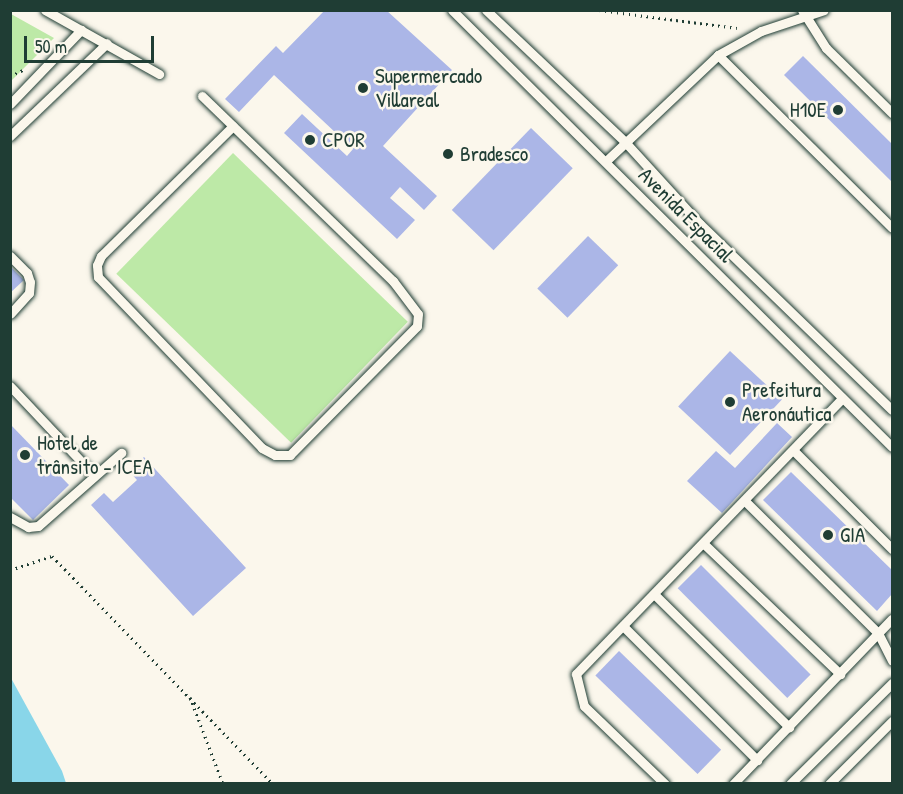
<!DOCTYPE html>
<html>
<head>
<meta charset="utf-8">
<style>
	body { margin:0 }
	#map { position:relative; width:903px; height:794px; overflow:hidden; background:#fbf7ec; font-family:"Patrick Hand",sans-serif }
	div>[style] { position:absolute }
	.green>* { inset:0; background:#bde9a7; transform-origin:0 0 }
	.water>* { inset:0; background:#89d6e9 }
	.building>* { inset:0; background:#abb6e7; transform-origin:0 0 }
	.path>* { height:3px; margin-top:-1.5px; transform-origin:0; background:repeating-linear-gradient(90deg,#1f3d34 0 1.5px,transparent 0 6px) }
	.roads { filter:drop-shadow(0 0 2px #1f3d34) drop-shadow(0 0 2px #1f3d34) }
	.service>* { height:9px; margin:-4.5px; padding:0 4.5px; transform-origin:4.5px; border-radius:4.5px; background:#fbf7ec }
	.dots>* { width:16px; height:16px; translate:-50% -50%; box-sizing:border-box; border:3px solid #fbf7ec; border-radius:50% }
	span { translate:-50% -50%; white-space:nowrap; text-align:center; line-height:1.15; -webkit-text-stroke:5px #fbf7ec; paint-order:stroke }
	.poi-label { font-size:21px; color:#1f3d34 }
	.left { translate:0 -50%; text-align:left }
	.right { translate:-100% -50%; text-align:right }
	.street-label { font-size:21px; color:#1f3d34 }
	.frame { position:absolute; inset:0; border:12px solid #1f3d34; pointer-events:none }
	.scale { position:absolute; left:24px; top:36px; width:130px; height:27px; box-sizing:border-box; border:3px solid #1f3d34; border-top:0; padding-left:8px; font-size:18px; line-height:21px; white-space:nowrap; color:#1f3d34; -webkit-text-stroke:4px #fbf7ec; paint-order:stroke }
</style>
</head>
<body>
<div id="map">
	<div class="green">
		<div style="clip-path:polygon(11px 14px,54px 38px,11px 81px)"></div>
		<div style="left:233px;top:153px;width:243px;height:168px;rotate:44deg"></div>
	</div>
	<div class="water">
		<div style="clip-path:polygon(11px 678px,62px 771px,66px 783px,11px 783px)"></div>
	</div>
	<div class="building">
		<div style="clip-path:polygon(325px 10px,386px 10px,452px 70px,383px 146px,437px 196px,424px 210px,400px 187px,390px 198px,415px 220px,397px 239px,284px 133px,302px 114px,347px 156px,353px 149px,274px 75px,239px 112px,225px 99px,276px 46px,283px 53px)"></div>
		<div style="clip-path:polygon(803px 56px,892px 144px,892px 182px,784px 75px)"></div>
		<div style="left:531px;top:128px;width:58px;height:114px;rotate:44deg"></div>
		<div style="left:588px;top:236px;width:42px;height:73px;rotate:44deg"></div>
		<div style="clip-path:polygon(10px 266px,24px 280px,10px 293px)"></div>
		<div style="left:730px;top:351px;width:71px;height:76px;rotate:43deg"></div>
		<div style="clip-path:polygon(777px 423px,792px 437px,722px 513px,687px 481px,716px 451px,735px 468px)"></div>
		<div style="clip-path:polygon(10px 424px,69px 485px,33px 520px,10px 497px)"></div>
		<div style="clip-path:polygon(144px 457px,246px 568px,193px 616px,91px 505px,104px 493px,113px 502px,137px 480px,129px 471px)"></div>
		<div style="clip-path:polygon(791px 472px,892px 570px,892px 594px,877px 611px,763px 500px)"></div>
		<div style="left:701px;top:565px;width:155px;height:33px;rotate:45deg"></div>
		<div style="left:619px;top:651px;width:142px;height:34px;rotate:44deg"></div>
	</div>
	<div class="path">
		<div style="left:599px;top:10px;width:139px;rotate:7.4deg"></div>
		<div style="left:10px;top:76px;width:17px;rotate:-25deg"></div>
		<div style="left:10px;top:570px;width:44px;rotate:-18.4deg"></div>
		<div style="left:52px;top:556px;width:318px;rotate:45.9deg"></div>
		<div style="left:190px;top:697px;width:93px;rotate:69.2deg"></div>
	</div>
	<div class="roads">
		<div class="service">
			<div style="left:45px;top:10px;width:131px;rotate:29.3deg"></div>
			<div style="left:452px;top:10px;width:620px;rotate:44.8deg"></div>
			<div style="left:486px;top:10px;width:193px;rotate:43.5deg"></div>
			<div style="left:626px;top:143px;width:110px;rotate:47.6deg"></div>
			<div style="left:700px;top:224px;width:267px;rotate:44.1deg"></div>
			<div style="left:802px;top:10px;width:45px;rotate:57.7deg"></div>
			<div style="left:826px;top:48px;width:93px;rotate:44.6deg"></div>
			<div style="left:718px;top:55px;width:245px;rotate:44.8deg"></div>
			<div style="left:202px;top:96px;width:266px;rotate:44.1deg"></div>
			<div style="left:393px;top:281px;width:41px;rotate:52.9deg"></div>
			<div style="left:418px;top:314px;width:12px;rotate:95deg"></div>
			<div style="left:417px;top:326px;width:181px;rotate:134.6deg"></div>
			<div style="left:290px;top:455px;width:15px;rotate:180deg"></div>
			<div style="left:275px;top:455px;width:15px;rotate:-152deg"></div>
			<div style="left:262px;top:448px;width:237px;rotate:-133.8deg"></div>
			<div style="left:98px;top:277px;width:12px;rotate:-95deg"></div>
			<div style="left:97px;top:265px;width:10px;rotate:-66deg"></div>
			<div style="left:101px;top:256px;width:185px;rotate:-44.6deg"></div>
			<div style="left:10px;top:104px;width:103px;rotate:-46.2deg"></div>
			<div style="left:10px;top:136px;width:134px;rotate:-43.8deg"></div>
			<div style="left:606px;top:161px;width:154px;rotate:-43.4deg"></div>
			<div style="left:718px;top:55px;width:49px;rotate:-29.2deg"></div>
			<div style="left:761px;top:31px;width:66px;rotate:-18.4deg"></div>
			<div style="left:10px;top:256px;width:24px;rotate:45deg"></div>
			<div style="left:27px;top:273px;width:9px;rotate:72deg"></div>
			<div style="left:30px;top:282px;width:11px;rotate:95deg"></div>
			<div style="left:29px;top:293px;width:28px;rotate:132deg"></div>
			<div style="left:10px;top:386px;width:122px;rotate:46.7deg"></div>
			<div style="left:794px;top:451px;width:139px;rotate:45deg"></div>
			<div style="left:745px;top:501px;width:187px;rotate:44.8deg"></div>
			<div style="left:878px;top:633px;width:31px;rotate:63deg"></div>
			<div style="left:10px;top:517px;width:21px;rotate:29deg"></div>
			<div style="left:28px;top:527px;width:10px;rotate:-6deg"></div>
			<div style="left:38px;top:526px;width:111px;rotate:-41.3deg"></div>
			<div style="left:703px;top:543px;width:190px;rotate:43.7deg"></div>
			<div style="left:654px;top:594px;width:190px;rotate:44.6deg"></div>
			<div style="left:623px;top:626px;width:190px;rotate:45deg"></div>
			<div style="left:665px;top:784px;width:112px;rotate:-136.1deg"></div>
			<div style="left:584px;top:706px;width:33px;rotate:-104deg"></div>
			<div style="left:576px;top:674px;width:381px;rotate:-46deg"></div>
			<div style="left:733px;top:784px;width:229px;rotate:-46.1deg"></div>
			<div style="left:790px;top:784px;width:144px;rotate:-44.7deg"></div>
			<div style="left:829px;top:784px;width:89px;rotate:-45deg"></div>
		</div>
	</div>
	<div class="dots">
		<div style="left:363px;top:88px;background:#1f3d34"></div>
		<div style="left:838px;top:110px;background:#1f3d34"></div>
		<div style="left:310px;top:140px;background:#1f3d34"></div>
		<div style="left:448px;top:154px;background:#1f3d34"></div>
		<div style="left:730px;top:402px;background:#1f3d34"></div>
		<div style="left:25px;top:455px;background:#1f3d34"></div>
		<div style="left:828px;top:535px;background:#1f3d34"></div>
	</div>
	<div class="poi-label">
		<span class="left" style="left:375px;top:88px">Supermercado<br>Villareal</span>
		<span class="right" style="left:826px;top:110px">H10E</span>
		<span class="left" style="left:322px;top:140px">CPOR</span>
		<span class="left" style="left:460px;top:154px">Bradesco</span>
		<span class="left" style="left:742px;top:402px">Prefeitura<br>Aeronáutica</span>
		<span class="left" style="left:37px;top:455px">Hotel de<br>trânsito - ICEA</span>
		<span class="left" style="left:840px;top:535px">GIA</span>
	</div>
	<div class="street-label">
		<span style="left:686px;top:215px;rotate:45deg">Avenida Espacial</span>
	</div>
	<div class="frame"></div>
	<div class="scale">50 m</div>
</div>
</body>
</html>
